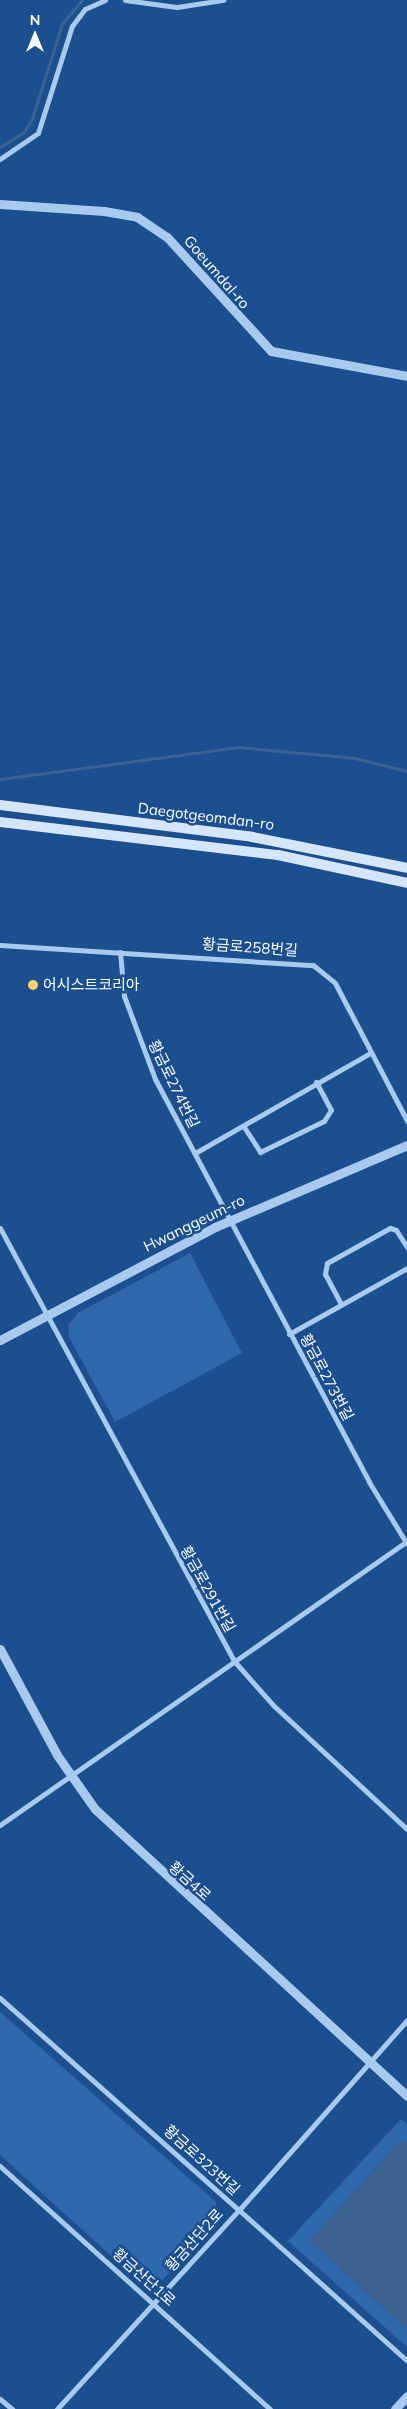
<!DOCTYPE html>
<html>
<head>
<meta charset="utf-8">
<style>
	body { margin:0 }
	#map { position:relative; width:407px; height:2409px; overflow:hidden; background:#1b4f8f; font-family:Mulish,"Noto Sans KR",sans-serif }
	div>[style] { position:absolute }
	.green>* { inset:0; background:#2e69ad }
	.water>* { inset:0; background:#3c6290 }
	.stream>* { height:2.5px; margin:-1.25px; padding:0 1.25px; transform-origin:1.25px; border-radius:1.25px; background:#3c6290 }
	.minor>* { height:5px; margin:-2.5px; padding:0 2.5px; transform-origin:2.5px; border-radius:2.5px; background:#a9c9ee }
	.tertiary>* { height:9px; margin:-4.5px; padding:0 4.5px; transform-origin:4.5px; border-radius:4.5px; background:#a9c9ee }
	.secondary>* { height:10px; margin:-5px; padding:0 5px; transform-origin:5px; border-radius:5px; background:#d6e6fa }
	.dots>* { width:14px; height:14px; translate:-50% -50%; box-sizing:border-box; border:2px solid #1b4f8f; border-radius:50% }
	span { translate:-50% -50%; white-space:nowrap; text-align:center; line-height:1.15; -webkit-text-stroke:5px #1b4f8f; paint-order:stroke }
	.street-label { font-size:15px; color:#fff }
	.poi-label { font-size:15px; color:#fff }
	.left { translate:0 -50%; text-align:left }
	.north { position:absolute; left:10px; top:10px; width:50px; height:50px; -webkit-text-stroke:4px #1b4f8f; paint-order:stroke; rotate:0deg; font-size:14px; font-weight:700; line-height:20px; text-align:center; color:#fff }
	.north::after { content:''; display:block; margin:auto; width:18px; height:22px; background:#fff; clip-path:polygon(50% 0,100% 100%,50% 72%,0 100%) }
</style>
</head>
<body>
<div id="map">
	<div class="green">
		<div style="clip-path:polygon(190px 1253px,242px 1353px,115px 1422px,69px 1337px,68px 1325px,78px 1313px)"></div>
		<div style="clip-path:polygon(0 2012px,216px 2202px,217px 2221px,160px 2283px,141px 2283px,0 2155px)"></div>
		<div style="clip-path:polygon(401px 2119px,407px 2124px,407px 2142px,390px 2152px,310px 2241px,407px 2329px,407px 2347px,288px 2241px)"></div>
	</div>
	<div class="water">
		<div style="clip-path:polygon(400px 2141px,407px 2142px,407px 2329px,310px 2241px)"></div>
	</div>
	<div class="stream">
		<div style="left:0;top:147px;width:27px;rotate:-31deg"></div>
		<div style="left:23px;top:133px;width:17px;rotate:-57deg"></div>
		<div style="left:32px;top:119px;width:100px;rotate:-72.5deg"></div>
		<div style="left:62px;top:24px;width:31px;rotate:-50deg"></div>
		<div style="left:0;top:779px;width:241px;rotate:-7.6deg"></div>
		<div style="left:239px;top:747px;width:117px;rotate:5.4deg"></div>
		<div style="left:355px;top:758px;width:54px;rotate:14deg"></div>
	</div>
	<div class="minor">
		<div style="left:125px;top:0;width:52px;rotate:7.7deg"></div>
		<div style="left:177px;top:7px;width:47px;rotate:-8.7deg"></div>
		<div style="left:0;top:159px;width:46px;rotate:-34.4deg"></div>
		<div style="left:38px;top:133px;width:112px;rotate:-72.4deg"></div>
		<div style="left:72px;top:26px;width:21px;rotate:-53deg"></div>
		<div style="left:85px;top:9px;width:22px;rotate:-24deg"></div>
		<div style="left:0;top:945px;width:314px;rotate:3.7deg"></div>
		<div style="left:313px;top:965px;width:28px;rotate:39deg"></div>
		<div style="left:335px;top:983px;width:156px;rotate:62.4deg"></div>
		<div style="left:120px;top:952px;width:44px;rotate:84.8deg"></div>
		<div style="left:124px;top:996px;width:89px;rotate:69.5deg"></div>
		<div style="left:155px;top:1079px;width:456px;rotate:62deg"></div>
		<div style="left:369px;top:1482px;width:73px;rotate:58.5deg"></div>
		<div style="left:244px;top:1127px;width:30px;rotate:57deg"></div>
		<div style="left:260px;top:1152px;width:71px;rotate:-25.8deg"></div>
		<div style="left:324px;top:1121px;width:13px;rotate:-58deg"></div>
		<div style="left:331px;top:1110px;width:32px;rotate:-118deg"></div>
		<div style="left:195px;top:1153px;width:202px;rotate:-29.7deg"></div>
		<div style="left:0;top:1228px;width:494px;rotate:61.6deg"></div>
		<div style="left:235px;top:1662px;width:57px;rotate:48.5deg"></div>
		<div style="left:273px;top:1705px;width:183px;rotate:42.8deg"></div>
		<div style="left:341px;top:1304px;width:34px;rotate:-118deg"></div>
		<div style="left:325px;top:1274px;width:11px;rotate:-80deg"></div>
		<div style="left:327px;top:1263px;width:72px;rotate:-29.1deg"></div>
		<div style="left:390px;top:1228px;width:6px;rotate:18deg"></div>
		<div style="left:396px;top:1230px;width:20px;rotate:57deg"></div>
		<div style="left:289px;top:1334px;width:135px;rotate:-29.2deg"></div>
		<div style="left:0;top:1825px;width:496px;rotate:-34.9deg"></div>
		<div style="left:0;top:1998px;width:319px;rotate:41.6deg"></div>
		<div style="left:239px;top:2210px;width:254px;rotate:-48.5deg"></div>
		<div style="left:0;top:2166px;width:363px;rotate:42deg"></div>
		<div style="left:0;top:2399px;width:16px;rotate:40deg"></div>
		<div style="left:57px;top:2409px;width:270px;rotate:-47.6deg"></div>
		<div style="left:239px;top:2210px;width:226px;rotate:41.9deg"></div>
	</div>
	<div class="tertiary">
		<div style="left:0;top:204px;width:104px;rotate:3.9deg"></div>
		<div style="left:104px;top:211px;width:34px;rotate:10deg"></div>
		<div style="left:137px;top:217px;width:36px;rotate:34deg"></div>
		<div style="left:167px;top:237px;width:154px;rotate:47.6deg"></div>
		<div style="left:271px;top:351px;width:138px;rotate:10.4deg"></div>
		<div style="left:0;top:1340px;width:243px;rotate:-27.7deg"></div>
		<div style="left:215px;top:1227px;width:209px;rotate:-23.1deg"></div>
		<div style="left:0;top:1649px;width:120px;rotate:61.7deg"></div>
		<div style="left:57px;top:1755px;width:66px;rotate:54.9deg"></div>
		<div style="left:95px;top:1809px;width:424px;rotate:42.6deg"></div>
		<div style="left:395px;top:2409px;width:18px;rotate:-47deg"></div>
	</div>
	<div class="secondary">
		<div style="left:0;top:805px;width:254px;rotate:7.2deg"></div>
		<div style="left:252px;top:837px;width:158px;rotate:11.3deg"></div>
		<div style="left:0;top:822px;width:280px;rotate:6.8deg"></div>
		<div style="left:278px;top:855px;width:132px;rotate:12.2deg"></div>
	</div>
	<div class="dots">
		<div style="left:33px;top:985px;background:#ffd166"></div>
	</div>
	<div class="street-label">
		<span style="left:217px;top:272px;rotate:49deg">Goeumdal-ro</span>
		<span style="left:206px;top:816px;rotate:7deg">Daegotgeomdan-ro</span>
		<span style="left:250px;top:947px;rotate:4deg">황금로258번길</span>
		<span style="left:174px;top:1084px;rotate:64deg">황금로274번길</span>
		<span style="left:194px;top:1223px;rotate:-26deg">Hwanggeum-ro</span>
		<span style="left:327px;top:1377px;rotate:62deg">황금로273번길</span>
		<span style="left:208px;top:1589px;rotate:61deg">황금로291번길</span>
		<span style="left:190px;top:1881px;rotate:42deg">황금4로</span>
		<span style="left:202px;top:2160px;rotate:42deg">황금로323번길</span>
		<span style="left:194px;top:2240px;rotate:-48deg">황금산단2로</span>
		<span style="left:144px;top:2277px;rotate:42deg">황금산단1로</span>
	</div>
	<div class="poi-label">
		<span class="left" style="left:43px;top:985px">어시스트코리아</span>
	</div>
	<div class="north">N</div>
</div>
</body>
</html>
